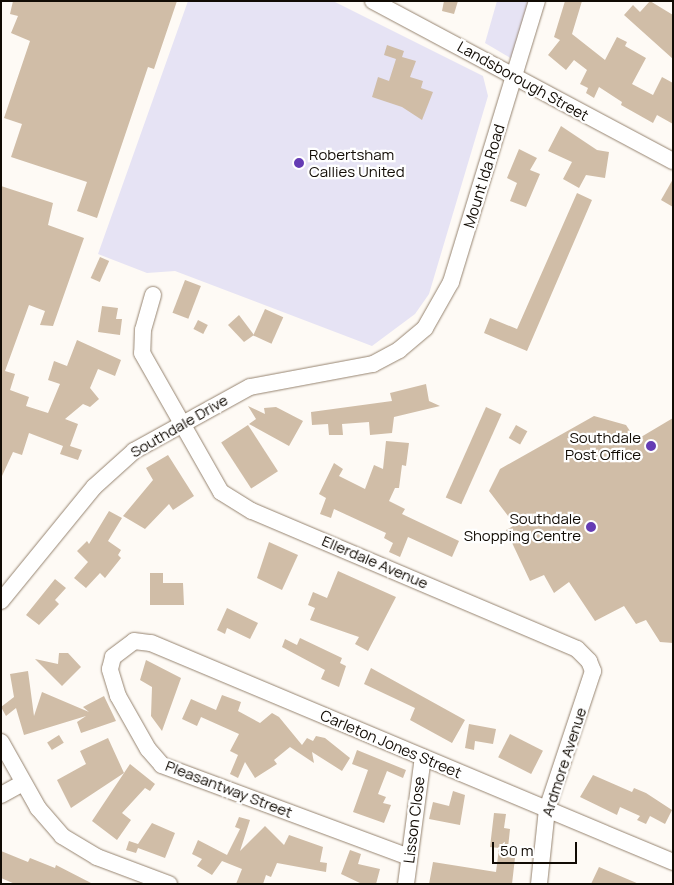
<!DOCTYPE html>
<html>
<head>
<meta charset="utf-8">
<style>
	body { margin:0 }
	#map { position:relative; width:674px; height:885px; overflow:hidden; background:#fefaf5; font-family:Manrope,sans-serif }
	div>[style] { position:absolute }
	.green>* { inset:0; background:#e6e3f4 }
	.building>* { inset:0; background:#d0bda7; transform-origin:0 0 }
	.roads { filter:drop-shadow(0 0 1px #968470) drop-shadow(0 0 1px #968470) }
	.minor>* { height:16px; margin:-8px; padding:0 8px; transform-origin:8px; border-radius:8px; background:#fff }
	.dots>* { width:14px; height:14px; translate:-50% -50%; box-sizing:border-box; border:2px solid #fff; border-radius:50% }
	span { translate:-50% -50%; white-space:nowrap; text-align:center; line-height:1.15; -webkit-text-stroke:4.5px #fff; paint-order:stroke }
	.street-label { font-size:15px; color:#110b04 }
	.poi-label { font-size:15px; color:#110b04 }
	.left { translate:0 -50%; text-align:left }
	.right { translate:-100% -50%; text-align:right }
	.frame { position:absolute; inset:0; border:2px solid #110b04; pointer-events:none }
	.scale { position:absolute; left:492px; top:842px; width:85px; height:22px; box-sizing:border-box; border:2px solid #110b04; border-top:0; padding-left:6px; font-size:15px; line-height:18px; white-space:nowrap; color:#110b04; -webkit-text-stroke:4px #fff; paint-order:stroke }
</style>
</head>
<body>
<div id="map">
	<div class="green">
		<div style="clip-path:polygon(188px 1px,333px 1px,483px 76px,488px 96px,429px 294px,415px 314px,372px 346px,175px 271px,147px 273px,98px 254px)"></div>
		<div style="clip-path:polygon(497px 1px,529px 1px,512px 59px,485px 43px)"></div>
	</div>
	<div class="building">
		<div style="clip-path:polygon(13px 1px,177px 1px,154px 69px,148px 67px,97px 218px,77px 211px,87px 182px,11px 157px,22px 124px,4px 118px,30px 41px,11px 33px,18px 16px,10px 14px)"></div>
		<div style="clip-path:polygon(444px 1px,458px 1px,454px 14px,442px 11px)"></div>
		<div style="clip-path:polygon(565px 1px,582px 1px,572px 34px,605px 60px,617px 37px,627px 42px,625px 46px,646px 58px,632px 84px,653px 95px,662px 77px,673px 83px,673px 124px,657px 115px,653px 123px,621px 105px,622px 102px,599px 87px,594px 98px,586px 93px,588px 88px,580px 84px,587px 70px,574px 60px,566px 70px,548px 55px,560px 40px,554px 37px)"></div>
		<div style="clip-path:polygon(650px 1px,673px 15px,673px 59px,624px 15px,633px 5px,640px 12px)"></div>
		<div style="clip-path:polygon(387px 45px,404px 51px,402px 57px,416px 61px,410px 77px,423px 81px,421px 88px,433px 92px,422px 120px,402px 107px,372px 97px,378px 77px,389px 81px,396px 59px,384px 55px)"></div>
		<div style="clip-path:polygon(561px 126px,597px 150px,609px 152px,605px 178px,586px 175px,579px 188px,563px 179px,572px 162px,548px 151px)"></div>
		<div style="clip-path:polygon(519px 149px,537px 158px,530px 170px,540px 174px,526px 207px,510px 201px,517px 183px,507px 178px)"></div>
		<div style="clip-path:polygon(673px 179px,673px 207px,661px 200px)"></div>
		<div style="clip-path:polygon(1px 186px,53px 203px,48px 225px,84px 238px,53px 326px,40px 325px,45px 311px,29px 305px,5px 371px,15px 374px,10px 390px,29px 397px,26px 406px,48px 413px,60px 384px,48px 380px,54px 361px,67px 366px,77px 340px,121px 360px,115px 376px,98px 369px,90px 388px,99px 399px,90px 407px,83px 404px,65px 419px,78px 424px,70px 446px,82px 450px,78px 460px,60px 454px,63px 446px,29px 433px,22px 455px,13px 452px,2px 476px)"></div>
		<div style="clip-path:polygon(577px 193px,592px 200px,527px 351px,484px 333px,490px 318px,517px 329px)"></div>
		<div style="left:100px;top:257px;width:10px;height:23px;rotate:24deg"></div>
		<div style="left:185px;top:280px;width:17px;height:35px;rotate:21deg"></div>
		<div style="clip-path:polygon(102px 306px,118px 308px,116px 319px,122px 319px,120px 335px,98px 332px)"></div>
		<div style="left:265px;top:309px;width:20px;height:29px;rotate:24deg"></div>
		<div style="clip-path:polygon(239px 315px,254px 335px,244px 342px,228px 325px)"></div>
		<div style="left:198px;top:320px;width:11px;height:10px;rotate:27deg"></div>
		<div style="clip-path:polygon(426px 384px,429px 401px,440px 406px,394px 417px,392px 433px,370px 435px,369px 422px,342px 424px,343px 435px,329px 435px,328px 424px,312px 425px,311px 412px,392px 401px,390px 393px)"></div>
		<div style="clip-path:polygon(248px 406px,265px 414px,264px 408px,276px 407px,303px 421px,289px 446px,249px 424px,256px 419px)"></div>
		<div style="left:486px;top:407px;width:17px;height:99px;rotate:24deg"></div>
		<div style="clip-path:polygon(594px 416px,626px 425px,636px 440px,673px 418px,673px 643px,660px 642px,646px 620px,636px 624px,624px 606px,595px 621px,569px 582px,554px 593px,544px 575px,530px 581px,506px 530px,515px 525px,489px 491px,500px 469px)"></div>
		<div style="left:248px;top:425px;width:55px;height:32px;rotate:57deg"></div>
		<div style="left:516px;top:425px;width:13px;height:15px;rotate:29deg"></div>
		<div style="clip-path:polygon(386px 441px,409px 443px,406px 466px,402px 465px,399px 488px,395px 488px,389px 501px,405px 509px,402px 514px,459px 541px,452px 557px,408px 537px,400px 557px,389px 552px,393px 543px,384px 538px,386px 533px,334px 509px,331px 518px,320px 514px,326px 498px,319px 494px,334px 463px,343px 469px,339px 476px,365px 489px,374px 465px,383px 469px)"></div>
		<div style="clip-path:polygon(168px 455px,194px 496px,173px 510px,169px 504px,145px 529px,123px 516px,153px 480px,146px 468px)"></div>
		<div style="clip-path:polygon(109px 511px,122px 518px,108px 541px,121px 550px,118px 555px,121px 558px,105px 578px,100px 573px,86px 588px,74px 578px,88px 562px,77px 551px,87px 541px,89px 544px)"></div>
		<div style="clip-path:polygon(269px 542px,298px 555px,282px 590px,257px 578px)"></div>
		<div style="clip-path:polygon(338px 571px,396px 597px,368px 651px,355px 644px,359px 637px,310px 620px,315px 608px,308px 605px,313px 592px,327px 598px)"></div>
		<div style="clip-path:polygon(150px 573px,163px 573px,163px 583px,183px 583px,184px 605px,150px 605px)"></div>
		<div style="clip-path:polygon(55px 579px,66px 588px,55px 600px,59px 604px,39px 625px,26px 615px)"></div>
		<div style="clip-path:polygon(227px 608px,258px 623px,250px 639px,227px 628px,225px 634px,217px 630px)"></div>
		<div style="clip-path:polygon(300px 638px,342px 658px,340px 663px,346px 666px,339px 687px,321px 679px,325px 670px,282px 647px,285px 639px,297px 645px)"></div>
		<div style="clip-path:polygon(59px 653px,68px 653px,81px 667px,62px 686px,35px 659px,58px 664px)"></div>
		<div style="clip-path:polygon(146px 660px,181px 678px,162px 731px,151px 716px,152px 687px,140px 680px)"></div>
		<div style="clip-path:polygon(371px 668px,465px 720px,452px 743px,410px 720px,415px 708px,364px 684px)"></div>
		<div style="clip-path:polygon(28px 671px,34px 716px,42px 692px,89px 712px,83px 707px,104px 696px,116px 721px,81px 733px,77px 722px,86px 716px,24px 735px,16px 708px,6px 716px,1px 707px,14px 697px,10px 674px)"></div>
		<div style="clip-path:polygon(222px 695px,241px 702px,238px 711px,260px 723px,272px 713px,279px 717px,302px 745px,307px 738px,313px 741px,316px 736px,325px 738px,350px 758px,342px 771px,312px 752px,314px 763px,290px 747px,274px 760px,277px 764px,255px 778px,245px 762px,238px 778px,230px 774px,238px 755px,230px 751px,239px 734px,201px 717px,197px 726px,182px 719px,191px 699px,216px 710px)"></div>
		<div style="clip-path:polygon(469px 724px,496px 729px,493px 744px,475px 741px,474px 750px,465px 748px)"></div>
		<div style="left:510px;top:734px;width:37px;height:26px;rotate:27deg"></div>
		<div style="left:59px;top:735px;width:9px;height:14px;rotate:58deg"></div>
		<div style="clip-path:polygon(108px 738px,124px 773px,71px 808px,57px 780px,86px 764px,80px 751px)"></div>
		<div style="clip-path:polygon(357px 750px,406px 770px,403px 778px,387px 771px,378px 794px,386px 797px,383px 803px,391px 805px,384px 823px,353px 812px,368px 770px,352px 764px)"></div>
		<div style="clip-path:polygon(130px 764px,155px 784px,150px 791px,145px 788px,122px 813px,131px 820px,117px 840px,92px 821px)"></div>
		<div style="clip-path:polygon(593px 775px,632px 792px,634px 788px,646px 793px,672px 810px,665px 824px,650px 816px,646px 824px,637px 820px,640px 816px,620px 807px,617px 815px,580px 797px)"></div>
		<div style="clip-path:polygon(453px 791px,465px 795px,460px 825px,429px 819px,433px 802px,449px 806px)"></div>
		<div style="clip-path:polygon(494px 813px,506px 814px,504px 828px,510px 829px,507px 857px,515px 858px,512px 884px,429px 884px,433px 862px,496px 872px,499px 848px,490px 847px)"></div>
		<div style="clip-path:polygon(239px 817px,250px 820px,240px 851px,265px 826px,284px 845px,289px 835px,323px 847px,320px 862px,327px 863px,326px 872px,277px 863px,271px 877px,266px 875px,263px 884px,236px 884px,242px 869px,222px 861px,212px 875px,197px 866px,202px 859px,192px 854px,198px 840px,227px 855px,240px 829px,235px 827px)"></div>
		<div style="clip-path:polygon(152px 823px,175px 833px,165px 858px,138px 848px,136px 853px,126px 850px,129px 841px,138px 844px)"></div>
		<div style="clip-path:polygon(350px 850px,361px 854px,358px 864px,380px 869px,376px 884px,362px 884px,341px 874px)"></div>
		<div style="clip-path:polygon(1px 851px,28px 862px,30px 858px,55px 868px,56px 865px,93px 884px,15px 884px,1px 878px)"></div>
		<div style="clip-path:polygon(599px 867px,639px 884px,591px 884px)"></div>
	</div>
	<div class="roads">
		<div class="minor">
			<div style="left:373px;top:1px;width:340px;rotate:28.1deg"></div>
			<div style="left:153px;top:295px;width:36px;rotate:106deg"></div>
			<div style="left:143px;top:330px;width:23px;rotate:92deg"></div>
			<div style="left:142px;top:353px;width:160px;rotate:60.4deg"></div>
			<div style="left:221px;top:492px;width:36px;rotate:32deg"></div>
			<div style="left:252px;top:511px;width:353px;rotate:23deg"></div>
			<div style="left:577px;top:649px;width:17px;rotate:45deg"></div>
			<div style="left:589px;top:661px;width:11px;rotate:68deg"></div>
			<div style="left:593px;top:671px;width:145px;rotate:108.4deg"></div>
			<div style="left:547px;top:809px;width:75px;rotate:96.1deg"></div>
			<div style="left:1px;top:601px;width:147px;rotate:-50.8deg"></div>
			<div style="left:94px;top:487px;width:54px;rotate:-42deg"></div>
			<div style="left:134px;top:451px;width:132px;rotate:-28.9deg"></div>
			<div style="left:250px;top:387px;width:125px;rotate:-10.6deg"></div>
			<div style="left:373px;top:364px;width:30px;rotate:-28deg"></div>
			<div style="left:399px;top:350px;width:34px;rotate:-40deg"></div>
			<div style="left:425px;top:328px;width:53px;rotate:-60.5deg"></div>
			<div style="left:451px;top:282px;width:294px;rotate:-73deg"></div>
			<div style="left:1px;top:742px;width:76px;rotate:60.7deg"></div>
			<div style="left:38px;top:808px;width:37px;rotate:49deg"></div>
			<div style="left:62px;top:836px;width:41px;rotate:31deg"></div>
			<div style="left:97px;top:857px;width:77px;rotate:20.6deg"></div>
			<div style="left:1px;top:795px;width:25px;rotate:-29deg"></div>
			<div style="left:409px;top:857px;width:264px;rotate:-159.6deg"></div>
			<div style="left:162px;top:765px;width:21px;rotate:-131deg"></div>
			<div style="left:148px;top:749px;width:61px;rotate:-119.5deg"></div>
			<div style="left:118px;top:696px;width:28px;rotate:-107deg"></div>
			<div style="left:110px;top:669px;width:12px;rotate:-76deg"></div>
			<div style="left:113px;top:657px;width:26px;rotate:-37deg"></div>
			<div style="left:134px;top:641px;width:17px;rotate:7deg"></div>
			<div style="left:151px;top:643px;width:566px;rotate:22.76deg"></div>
			<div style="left:406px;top:884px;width:128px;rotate:-82.4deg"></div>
		</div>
	</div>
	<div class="dots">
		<div style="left:299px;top:163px;background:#653cb4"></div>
		<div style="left:651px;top:446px;background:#653cb4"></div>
		<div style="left:591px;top:527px;background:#653cb4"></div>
	</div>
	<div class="street-label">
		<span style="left:523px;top:81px;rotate:29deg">Landsborough Street</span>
		<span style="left:484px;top:176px;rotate:-73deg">Mount Ida Road</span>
		<span style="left:179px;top:426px;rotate:-30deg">Southdale Drive</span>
		<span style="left:375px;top:562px;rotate:23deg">Ellerdale Avenue</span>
		<span style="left:391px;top:744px;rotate:23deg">Carleton Jones Street</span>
		<span style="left:564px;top:762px;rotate:-72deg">Ardmore Avenue</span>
		<span style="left:229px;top:789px;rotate:21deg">Pleasantway Street</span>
		<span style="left:414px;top:820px;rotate:-83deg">Lisson Close</span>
	</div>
	<div class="poi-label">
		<span class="left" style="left:309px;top:163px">Robertsham<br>Callies United</span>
		<span class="right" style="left:641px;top:446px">Southdale<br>Post Office</span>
		<span class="right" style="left:581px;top:527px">Southdale<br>Shopping Centre</span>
	</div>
	<div class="frame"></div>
	<div class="scale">50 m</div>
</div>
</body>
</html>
